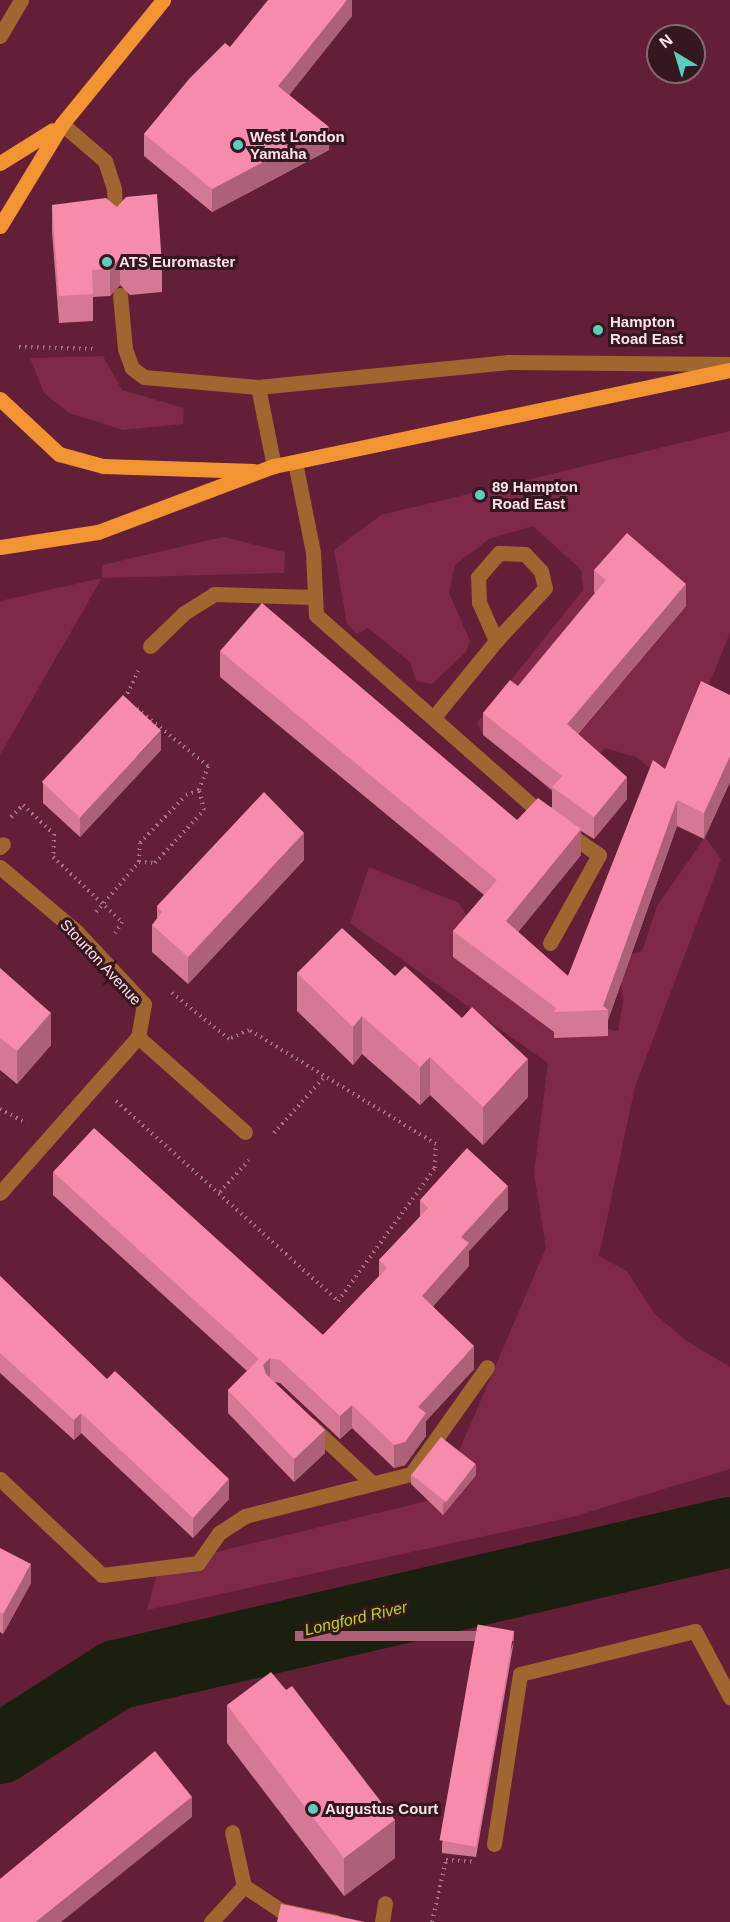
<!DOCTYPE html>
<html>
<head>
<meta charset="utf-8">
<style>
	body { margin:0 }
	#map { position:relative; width:730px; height:1922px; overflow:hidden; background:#621f37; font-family:Arial,sans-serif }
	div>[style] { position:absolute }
	.green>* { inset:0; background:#802848 }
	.river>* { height:70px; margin:-35px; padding:0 35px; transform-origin:35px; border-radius:35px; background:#1b200e }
	.path>* { height:4px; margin-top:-2px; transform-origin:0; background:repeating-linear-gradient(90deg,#a77686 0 1.5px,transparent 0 6px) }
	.minor>* { height:15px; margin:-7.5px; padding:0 7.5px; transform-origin:7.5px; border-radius:7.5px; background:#a0662f }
	.major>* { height:15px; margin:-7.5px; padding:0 7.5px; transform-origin:7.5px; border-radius:7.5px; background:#f39432 }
	.wall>* { inset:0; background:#d47894 }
	.shaded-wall>* { inset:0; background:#ad6178; transform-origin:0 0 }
	.building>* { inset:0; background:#f78bac; transform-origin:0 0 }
	.dots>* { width:16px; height:16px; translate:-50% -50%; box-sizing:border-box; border:3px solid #351720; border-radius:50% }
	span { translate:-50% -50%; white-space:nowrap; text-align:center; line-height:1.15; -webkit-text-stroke:6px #351720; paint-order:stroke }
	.poi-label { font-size:15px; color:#fde3e9; font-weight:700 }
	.left { translate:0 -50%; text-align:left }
	.street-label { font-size:15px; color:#fde3e9 }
	.water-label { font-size:16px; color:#b5da10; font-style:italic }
	.north { position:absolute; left:646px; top:24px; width:60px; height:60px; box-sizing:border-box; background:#351720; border:2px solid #856970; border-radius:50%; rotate:322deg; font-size:16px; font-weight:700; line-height:24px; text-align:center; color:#fde3e9 }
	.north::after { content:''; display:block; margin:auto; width:21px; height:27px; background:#5bcebc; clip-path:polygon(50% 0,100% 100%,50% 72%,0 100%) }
</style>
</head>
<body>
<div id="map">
	<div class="green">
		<div style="clip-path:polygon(103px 356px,122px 390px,184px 408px,183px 424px,123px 430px,69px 413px,44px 393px,30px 358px)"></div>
		<div style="clip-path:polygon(730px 431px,730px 633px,669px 783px,636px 757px,605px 748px,560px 800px,539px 780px,685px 606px,594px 592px,606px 603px,483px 735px,477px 723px,583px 590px,581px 570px,533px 526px,489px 539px,455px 565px,449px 593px,470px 641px,466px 652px,432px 684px,416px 681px,410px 662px,368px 628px,357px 634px,347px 624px,334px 550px,381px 515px)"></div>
		<div style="clip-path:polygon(223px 537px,285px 552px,284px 573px,102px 578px,0 755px,0 601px,102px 578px,102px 565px)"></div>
		<div style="clip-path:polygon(705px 837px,721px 859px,635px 1087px,599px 1256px,627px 1271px,654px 1313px,685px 1340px,730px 1367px,730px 1469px,572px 1517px,147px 1610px,159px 1566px,439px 1498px,546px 1248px,534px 1173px,548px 1063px,350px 923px,369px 867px,459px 903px,488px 953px,596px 1026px,618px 1031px,623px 1001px,619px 958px,642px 951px,657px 906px)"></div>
	</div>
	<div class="river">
		<div style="left:0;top:1749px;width:138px;rotate:-32.5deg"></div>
		<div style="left:116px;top:1675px;width:630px;rotate:-13.11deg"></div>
	</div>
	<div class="path">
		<div style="left:19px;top:347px;width:77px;rotate:1.5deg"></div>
		<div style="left:125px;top:699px;width:31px;rotate:-65deg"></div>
		<div style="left:11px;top:817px;width:17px;rotate:-45deg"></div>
		<div style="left:23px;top:805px;width:42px;rotate:43.1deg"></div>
		<div style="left:54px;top:834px;width:23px;rotate:92deg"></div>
		<div style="left:53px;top:857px;width:95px;rotate:43.3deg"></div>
		<div style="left:122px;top:922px;width:13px;rotate:122deg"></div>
		<div style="left:139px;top:862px;width:16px;rotate:4deg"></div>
		<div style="left:155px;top:863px;width:72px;rotate:-47.2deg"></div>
		<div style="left:204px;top:810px;width:21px;rotate:-104deg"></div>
		<div style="left:96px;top:912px;width:66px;rotate:-49.3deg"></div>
		<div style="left:139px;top:862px;width:19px;rotate:-87deg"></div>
		<div style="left:140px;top:843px;width:66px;rotate:-46.2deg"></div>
		<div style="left:186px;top:795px;width:14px;rotate:-21deg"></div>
		<div style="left:199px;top:790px;width:26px;rotate:-69deg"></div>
		<div style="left:208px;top:766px;width:92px;rotate:-141.1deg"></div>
		<div style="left:116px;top:1101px;width:299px;rotate:42deg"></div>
		<div style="left:338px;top:1301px;width:165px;rotate:-53.9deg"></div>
		<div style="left:435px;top:1168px;width:24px;rotate:-88deg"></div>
		<div style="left:436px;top:1144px;width:219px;rotate:-148.6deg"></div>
		<div style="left:249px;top:1030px;width:22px;rotate:156deg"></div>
		<div style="left:229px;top:1039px;width:75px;rotate:-141deg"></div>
		<div style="left:0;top:1109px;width:30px;rotate:28deg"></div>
		<div style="left:274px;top:1133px;width:78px;rotate:-48.1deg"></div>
		<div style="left:220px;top:1192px;width:43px;rotate:-47.8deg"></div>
		<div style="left:432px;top:1922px;width:64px;rotate:-77.3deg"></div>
		<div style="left:446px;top:1860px;width:26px;rotate:4deg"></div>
	</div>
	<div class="minor">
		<div style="left:0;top:36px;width:42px;rotate:-59.7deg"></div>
		<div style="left:62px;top:124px;width:57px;rotate:40.7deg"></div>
		<div style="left:105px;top:161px;width:29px;rotate:72deg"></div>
		<div style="left:114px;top:189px;width:35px;rotate:87deg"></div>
		<div style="left:120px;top:295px;width:54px;rotate:84.7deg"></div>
		<div style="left:125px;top:349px;width:20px;rotate:70deg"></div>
		<div style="left:132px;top:368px;width:15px;rotate:37deg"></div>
		<div style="left:144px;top:377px;width:114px;rotate:5deg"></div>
		<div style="left:258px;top:387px;width:81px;rotate:78.6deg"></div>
		<div style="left:258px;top:387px;width:252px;rotate:-5.7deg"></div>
		<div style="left:509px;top:362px;width:221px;rotate:0.5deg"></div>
		<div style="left:295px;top:462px;width:92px;rotate:78.7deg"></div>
		<div style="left:313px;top:552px;width:63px;rotate:87.3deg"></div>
		<div style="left:316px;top:615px;width:307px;rotate:41.4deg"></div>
		<div style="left:150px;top:646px;width:47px;rotate:-44.1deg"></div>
		<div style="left:184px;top:613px;width:36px;rotate:-32deg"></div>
		<div style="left:214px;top:594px;width:101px;rotate:1.7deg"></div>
		<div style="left:434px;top:717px;width:98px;rotate:-50.8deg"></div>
		<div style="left:496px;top:641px;width:43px;rotate:-113.6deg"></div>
		<div style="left:479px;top:602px;width:25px;rotate:-92deg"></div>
		<div style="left:478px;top:577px;width:32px;rotate:-49deg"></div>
		<div style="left:499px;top:553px;width:26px;rotate:2deg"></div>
		<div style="left:525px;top:554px;width:23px;rotate:47deg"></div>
		<div style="left:541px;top:571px;width:17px;rotate:77deg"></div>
		<div style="left:545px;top:588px;width:72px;rotate:132.8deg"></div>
		<div style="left:0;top:847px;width:4px;rotate:-45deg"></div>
		<div style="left:0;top:867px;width:102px;rotate:40.2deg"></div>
		<div style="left:78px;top:933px;width:97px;rotate:47.1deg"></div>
		<div style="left:144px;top:1004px;width:34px;rotate:100deg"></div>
		<div style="left:138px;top:1037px;width:208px;rotate:131.5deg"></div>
		<div style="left:550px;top:943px;width:101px;rotate:-60.9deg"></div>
		<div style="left:599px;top:855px;width:40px;rotate:-145.1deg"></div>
		<div style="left:138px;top:1037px;width:143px;rotate:41.6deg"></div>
		<div style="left:310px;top:1425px;width:85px;rotate:43.1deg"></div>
		<div style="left:0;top:1479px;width:140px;rotate:43.3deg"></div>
		<div style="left:102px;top:1575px;width:97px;rotate:-7.1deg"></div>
		<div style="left:198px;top:1563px;width:37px;rotate:-55deg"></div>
		<div style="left:219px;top:1533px;width:31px;rotate:-33deg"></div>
		<div style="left:245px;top:1516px;width:171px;rotate:-14.2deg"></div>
		<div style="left:411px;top:1474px;width:131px;rotate:-54.6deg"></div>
		<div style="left:494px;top:1844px;width:172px;rotate:-81.3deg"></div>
		<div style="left:520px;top:1674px;width:180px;rotate:-13.8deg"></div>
		<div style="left:695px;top:1631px;width:75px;rotate:62.1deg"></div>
		<div style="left:244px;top:1886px;width:43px;rotate:33.7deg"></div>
		<div style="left:280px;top:1910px;width:57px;rotate:12.1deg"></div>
		<div style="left:211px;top:1922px;width:49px;rotate:-47.5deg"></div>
		<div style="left:244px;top:1886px;width:55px;rotate:-102.5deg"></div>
		<div style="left:382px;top:1922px;width:19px;rotate:-81deg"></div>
	</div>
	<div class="major">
		<div style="left:0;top:163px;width:62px;rotate:-31.9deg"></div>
		<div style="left:0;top:226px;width:119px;rotate:-58.7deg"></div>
		<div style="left:62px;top:124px;width:160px;rotate:-50.8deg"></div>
		<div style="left:0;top:399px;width:81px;rotate:43deg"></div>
		<div style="left:59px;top:454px;width:46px;rotate:15.3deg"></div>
		<div style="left:103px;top:466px;width:151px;rotate:1.9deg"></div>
		<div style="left:0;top:547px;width:99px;rotate:-8.7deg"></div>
		<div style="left:98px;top:532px;width:188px;rotate:-20.6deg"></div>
		<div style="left:274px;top:466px;width:466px;rotate:-11.9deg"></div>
	</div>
	<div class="wall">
		<div style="clip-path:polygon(352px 0,352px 16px,289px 95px,329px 150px,212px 212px,144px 156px,144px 134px,230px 47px)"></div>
		<div style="clip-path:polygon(52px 205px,162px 265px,162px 292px,130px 295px,120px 285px,110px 296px,93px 297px,93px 321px,59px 323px,52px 232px)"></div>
		<div style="clip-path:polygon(594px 570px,686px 606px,578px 734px,627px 799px,594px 839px,581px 831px,581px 855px,518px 932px,568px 976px,665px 769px,730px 695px,730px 782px,704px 839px,677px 826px,608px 1020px,608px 1036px,554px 1038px,554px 1032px,453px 957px,453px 931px,484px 895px,220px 677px,220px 651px,517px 820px,552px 807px,552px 790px,483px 735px,483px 713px,518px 686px,595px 593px,594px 592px)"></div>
		<div style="clip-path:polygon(161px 750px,80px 837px,43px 803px,43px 783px)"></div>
		<div style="clip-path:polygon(304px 860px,188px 984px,152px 952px,152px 925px,157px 919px,157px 906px)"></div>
		<div style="clip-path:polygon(0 968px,51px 1045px,17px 1084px,0 1070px)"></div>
		<div style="clip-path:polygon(297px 973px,528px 1097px,483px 1145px,430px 1095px,420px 1105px,362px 1054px,353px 1065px,297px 1011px)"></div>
		<div style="clip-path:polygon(53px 1172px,323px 1335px,379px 1276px,379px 1260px,420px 1217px,420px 1200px,508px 1209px,469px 1251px,469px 1266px,433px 1306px,474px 1369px,426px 1421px,426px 1436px,405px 1465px,394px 1468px,352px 1428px,340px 1439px,280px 1383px,275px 1382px,325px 1453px,294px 1482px,228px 1413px,228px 1390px,247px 1371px,53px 1195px)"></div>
		<div style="clip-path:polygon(0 1276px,229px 1499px,193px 1538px,81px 1433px,74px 1440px,0 1373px)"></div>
		<div style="clip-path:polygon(411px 1474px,476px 1475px,443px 1515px,411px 1484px)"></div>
		<div style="clip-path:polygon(0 1548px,31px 1583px,3px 1634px,0 1632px)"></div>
		<div style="clip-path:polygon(514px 1641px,476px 1857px,442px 1853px,442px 1843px)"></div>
		<div style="clip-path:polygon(227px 1705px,395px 1858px,344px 1896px,227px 1743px)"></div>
	</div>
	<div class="shaded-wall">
		<div style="clip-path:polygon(347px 0,352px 0,352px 16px,278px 109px,278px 86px)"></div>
		<div style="clip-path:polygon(329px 127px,329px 150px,212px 212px,212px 189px)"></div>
		<div style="clip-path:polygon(120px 258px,120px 285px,110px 296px,110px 269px)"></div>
		<div style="clip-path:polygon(686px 584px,686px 606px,567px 746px,567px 724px)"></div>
		<div style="clip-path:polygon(161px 731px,161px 750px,80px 837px,80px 817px)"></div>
		<div style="clip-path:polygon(730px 756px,730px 782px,704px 839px,704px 813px)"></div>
		<div style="clip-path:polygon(627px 777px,627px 799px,594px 839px,594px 817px)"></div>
		<div style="clip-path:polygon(677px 800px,677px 826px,608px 1020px,608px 1010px,603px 1006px)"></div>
		<div style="clip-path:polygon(581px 829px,581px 855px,506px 947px,506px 921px)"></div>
		<div style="clip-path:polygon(304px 833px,304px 860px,188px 984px,188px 957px)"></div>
		<div style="clip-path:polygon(51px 1013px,51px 1045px,17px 1084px,17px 1051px)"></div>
		<div style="clip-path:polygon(362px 1016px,362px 1054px,353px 1065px,353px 1027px)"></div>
		<div style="clip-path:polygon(430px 1057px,430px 1095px,420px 1105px,420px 1067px)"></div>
		<div style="clip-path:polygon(528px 1059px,528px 1097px,483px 1145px,483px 1107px)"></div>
		<div style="clip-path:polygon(508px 1186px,508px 1209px,469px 1251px,469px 1266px,422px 1319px,422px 1296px,461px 1237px)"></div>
		<div style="clip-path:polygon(474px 1346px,474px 1369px,426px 1421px,426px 1436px,405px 1465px,394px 1468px,394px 1445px,418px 1407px)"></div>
		<div style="clip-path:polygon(270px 1358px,270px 1381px,263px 1388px,263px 1365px)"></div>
		<div style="clip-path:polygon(352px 1405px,352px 1428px,340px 1439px,340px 1416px)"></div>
		<div style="clip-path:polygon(81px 1413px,81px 1433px,74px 1440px,74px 1420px)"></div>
		<div style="clip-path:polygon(325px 1430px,325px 1453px,294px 1482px,294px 1459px)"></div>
		<div style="clip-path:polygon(476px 1464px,476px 1475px,443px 1515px,443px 1504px)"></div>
		<div style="clip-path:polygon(229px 1479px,229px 1499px,193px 1538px,193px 1518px)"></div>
		<div style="clip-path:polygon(31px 1564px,31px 1583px,3px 1634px,3px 1614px)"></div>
		<div style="left:514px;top:1631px;width:10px;height:219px;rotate:90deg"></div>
		<div style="clip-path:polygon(192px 1797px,192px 1817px,61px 1922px,36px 1922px)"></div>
		<div style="clip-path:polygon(395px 1820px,395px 1858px,344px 1896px,344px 1858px)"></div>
	</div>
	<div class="building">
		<div style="clip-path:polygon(268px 0,347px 0,278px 86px,329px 127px,212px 189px,144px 134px,189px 79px,225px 43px,230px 47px)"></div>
		<div style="clip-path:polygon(157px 194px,162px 265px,130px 268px,120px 258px,110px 269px,92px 270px,93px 294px,59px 296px,52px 205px,106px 198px,117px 207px,126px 197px)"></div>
		<div style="clip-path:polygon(627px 533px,686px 584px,567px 724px,627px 777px,594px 817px,552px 787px,562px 776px,483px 713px,510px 680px,518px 686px,606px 580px,594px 570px)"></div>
		<div style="clip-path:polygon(262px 603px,517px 820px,538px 798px,581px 829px,506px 921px,568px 976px,653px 760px,665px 769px,701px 681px,730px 695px,730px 756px,704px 813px,677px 800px,603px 1006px,608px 1010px,554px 1012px,556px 1008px,453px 931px,497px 880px,220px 651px)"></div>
		<div style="left:123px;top:695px;width:52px;height:119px;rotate:43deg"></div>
		<div style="clip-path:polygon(264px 792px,304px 833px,188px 957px,152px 925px,162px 912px,157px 906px)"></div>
		<div style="clip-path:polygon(342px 928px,395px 976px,405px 966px,462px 1018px,472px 1007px,528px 1059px,483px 1107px,430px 1057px,420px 1067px,362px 1016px,353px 1027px,297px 973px)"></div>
		<div style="clip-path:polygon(0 968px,51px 1013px,17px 1051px,0 1038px)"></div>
		<div style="clip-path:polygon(94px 1128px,323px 1335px,387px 1268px,379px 1260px,428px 1208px,420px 1200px,467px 1148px,508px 1186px,461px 1237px,469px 1243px,422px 1296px,474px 1346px,418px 1407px,426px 1413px,405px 1442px,394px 1445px,352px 1405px,340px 1416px,280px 1360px,270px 1358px,263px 1365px,266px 1374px,325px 1430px,294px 1459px,228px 1390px,259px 1359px,53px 1172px)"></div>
		<div style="clip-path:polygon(0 1276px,107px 1379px,115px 1371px,229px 1479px,193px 1518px,81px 1413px,74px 1420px,0 1353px)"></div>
		<div style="left:441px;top:1437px;width:44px;height:48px;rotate:38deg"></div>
		<div style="clip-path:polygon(0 1548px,31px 1564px,3px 1614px,0 1612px)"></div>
		<div style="left:514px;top:1631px;width:219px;height:37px;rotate:100deg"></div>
		<div style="clip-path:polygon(271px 1672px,286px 1690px,292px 1686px,395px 1820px,344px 1858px,227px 1705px)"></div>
		<div style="clip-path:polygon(155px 1751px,192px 1797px,36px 1922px,0 1922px,0 1879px)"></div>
		<div style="clip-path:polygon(281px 1904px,365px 1922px,277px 1922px)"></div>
	</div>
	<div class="dots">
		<div style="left:238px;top:145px;background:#5bcebc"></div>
		<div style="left:107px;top:262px;background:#5bcebc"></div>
		<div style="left:598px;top:330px;background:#5bcebc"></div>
		<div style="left:480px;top:495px;background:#5bcebc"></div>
		<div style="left:313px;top:1809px;background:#5bcebc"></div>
	</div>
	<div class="poi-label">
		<span class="left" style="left:250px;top:145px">West London<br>Yamaha</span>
		<span class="left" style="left:119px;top:262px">ATS Euromaster</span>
		<span class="left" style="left:610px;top:330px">Hampton<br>Road East</span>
		<span class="left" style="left:492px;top:495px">89 Hampton<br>Road East</span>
		<span class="left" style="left:325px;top:1809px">Augustus Court</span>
	</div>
	<div class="street-label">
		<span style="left:101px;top:962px;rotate:47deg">Stourton Avenue</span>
	</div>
	<div class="water-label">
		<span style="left:356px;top:1619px;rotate:-13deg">Longford River</span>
	</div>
	<div class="north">N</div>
</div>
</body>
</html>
